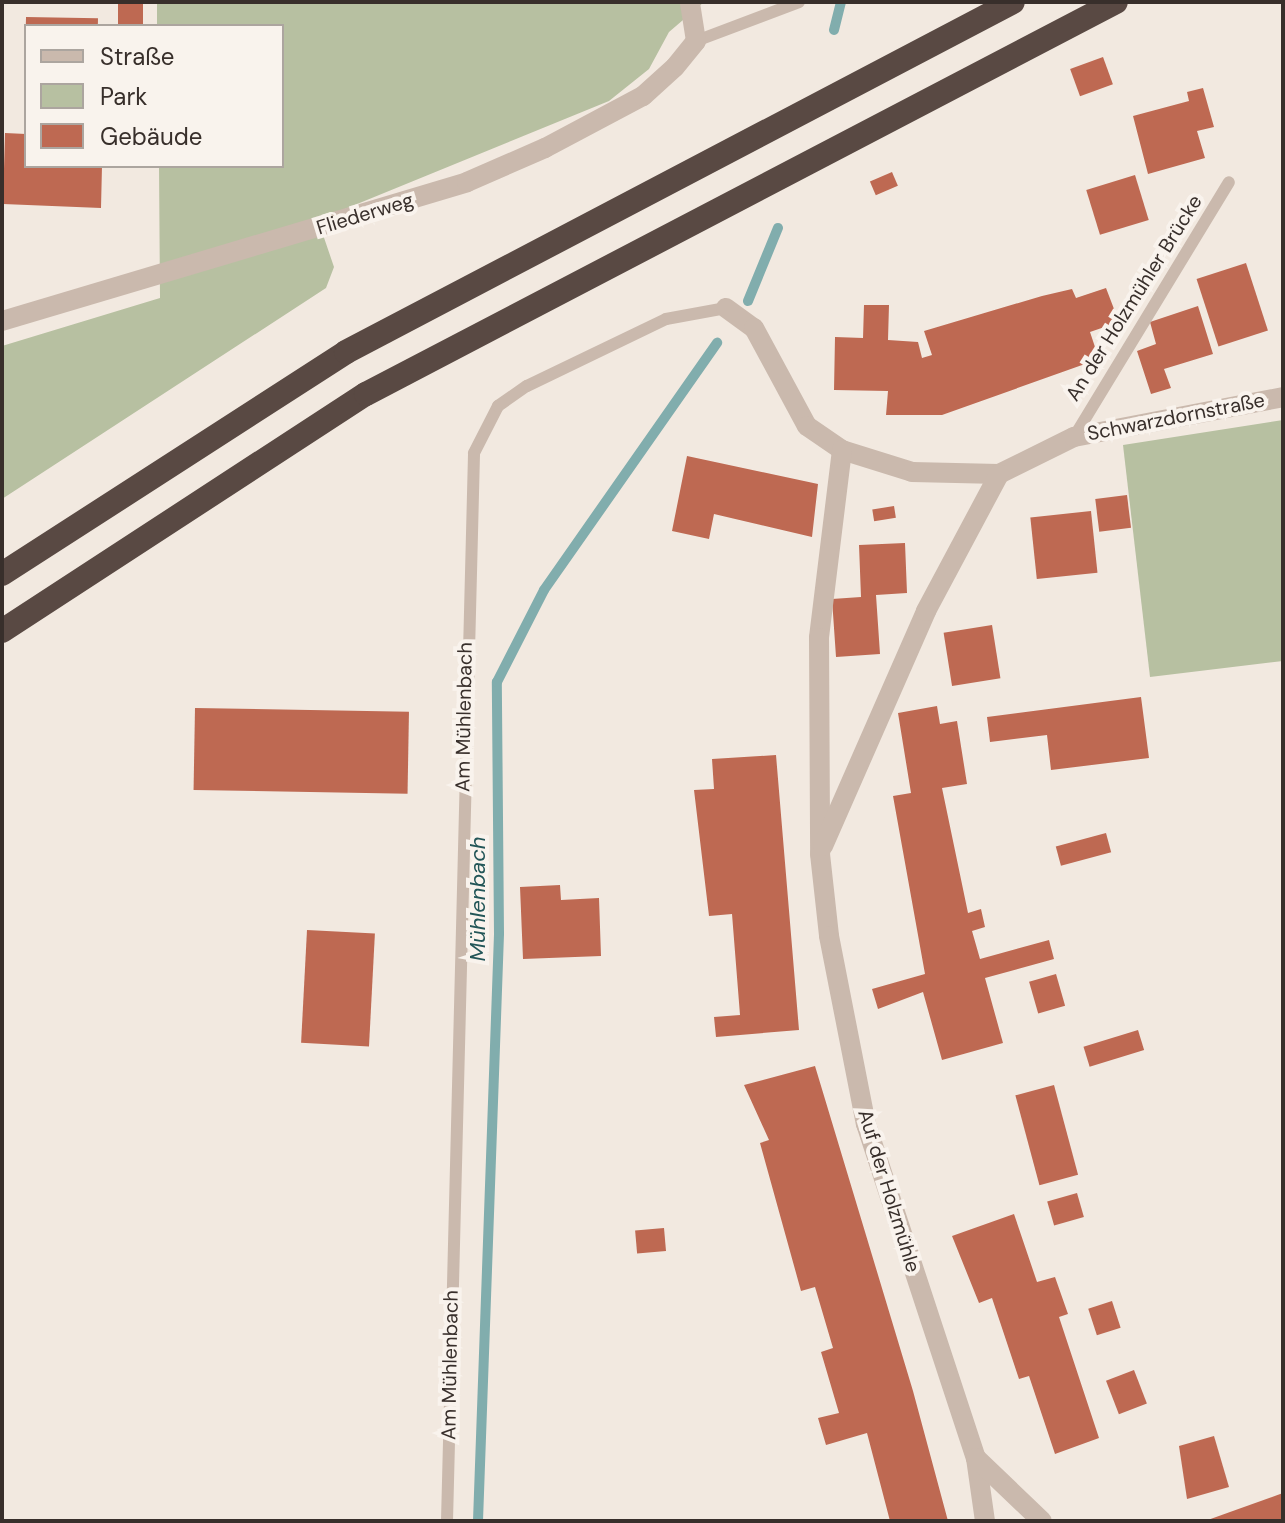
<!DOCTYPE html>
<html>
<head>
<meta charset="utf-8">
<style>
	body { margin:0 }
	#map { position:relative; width:1285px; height:1523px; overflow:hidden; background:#f2e9e0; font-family:"DM Sans",sans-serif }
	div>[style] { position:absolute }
	.green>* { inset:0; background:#b7c0a1 }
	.stream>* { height:10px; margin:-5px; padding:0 5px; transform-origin:5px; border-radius:5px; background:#81adad }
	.building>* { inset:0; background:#be6952; transform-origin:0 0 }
	.service>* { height:12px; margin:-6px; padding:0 6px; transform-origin:6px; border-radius:6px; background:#cab9ad }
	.minor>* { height:20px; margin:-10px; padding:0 10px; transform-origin:10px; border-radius:10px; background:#cab9ad }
	.motorway>* { height:24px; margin:-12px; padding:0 12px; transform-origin:12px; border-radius:12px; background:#594943 }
	span { translate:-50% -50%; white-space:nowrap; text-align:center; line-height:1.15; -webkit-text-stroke:8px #f9f3ed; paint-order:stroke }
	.street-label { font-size:20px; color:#382f2b }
	.water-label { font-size:22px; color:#235658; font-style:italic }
	.frame { position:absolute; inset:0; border:4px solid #382f2b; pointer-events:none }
	.legend { position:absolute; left:24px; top:24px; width:260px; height:144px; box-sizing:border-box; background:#f9f3ed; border:2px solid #aca59f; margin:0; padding:10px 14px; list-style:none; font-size:24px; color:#382f2b }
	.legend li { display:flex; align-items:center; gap:16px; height:40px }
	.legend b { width:40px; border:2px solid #aca59f }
</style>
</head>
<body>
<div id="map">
	<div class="green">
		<div style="clip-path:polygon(157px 2px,704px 2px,669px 32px,649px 69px,609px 101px,318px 220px,334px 267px,326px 288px,2px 499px,2px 346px,160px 298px,159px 166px,282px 166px,282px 26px,157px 26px)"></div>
		<div style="clip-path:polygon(1283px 420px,1283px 661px,1150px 677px,1123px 445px)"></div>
	</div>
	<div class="stream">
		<div style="left:834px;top:30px;width:29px;rotate:-76deg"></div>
		<div style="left:748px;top:301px;width:79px;rotate:-67.7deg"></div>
		<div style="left:478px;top:1521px;width:588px;rotate:-87.95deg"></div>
		<div style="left:499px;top:933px;width:251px;rotate:-90.5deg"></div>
		<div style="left:497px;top:682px;width:103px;rotate:-62.9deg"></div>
		<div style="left:544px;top:590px;width:302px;rotate:-55deg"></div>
	</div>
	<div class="building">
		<div style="left:118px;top:2px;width:25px;height:24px"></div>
		<div style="left:26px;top:17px;width:72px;height:9px;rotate:1deg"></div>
		<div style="left:1103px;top:57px;width:29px;height:35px;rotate:70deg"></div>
		<div style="clip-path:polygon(1203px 88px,1214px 127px,1197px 131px,1205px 158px,1148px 174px,1133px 116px,1189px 101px,1187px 92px)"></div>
		<div style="clip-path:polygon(5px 133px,26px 134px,26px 166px,102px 166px,101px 208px,3px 204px)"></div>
		<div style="left:892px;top:172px;width:15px;height:24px;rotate:67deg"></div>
		<div style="left:1135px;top:175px;width:47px;height:51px;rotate:73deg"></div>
		<div style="left:1246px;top:263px;width:71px;height:52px;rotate:72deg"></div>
		<div style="clip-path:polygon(1106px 288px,1119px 322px,1090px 332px,1099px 359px,942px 415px,886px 415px,888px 391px,834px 390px,835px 337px,863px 338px,864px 305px,889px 305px,888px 340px,918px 342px,922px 358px,932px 355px,924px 331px,1042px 296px,1072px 289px,1076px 298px)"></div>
		<div style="clip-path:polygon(1198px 306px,1213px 354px,1164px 369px,1171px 388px,1151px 394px,1137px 351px,1156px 344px,1150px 322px)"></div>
		<div style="clip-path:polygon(687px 456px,818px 484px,812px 537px,714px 514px,709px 539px,672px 531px)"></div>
		<div style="left:1127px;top:495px;width:33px;height:32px;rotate:83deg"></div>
		<div style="left:894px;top:506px;width:12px;height:22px;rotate:81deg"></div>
		<div style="left:1091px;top:511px;width:62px;height:61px;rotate:84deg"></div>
		<div style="clip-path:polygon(905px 543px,907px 593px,876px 595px,880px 654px,836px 657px,832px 599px,861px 597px,859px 545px)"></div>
		<div style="left:992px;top:625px;width:54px;height:49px;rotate:81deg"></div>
		<div style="clip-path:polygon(1141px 697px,1149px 758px,1051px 770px,1047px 735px,990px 742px,987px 717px)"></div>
		<div style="clip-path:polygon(937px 706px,940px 724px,957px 721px,967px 784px,942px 788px,968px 913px,981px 909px,985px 927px,972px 931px,980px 959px,1049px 940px,1054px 959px,985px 978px,1003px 1043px,942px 1060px,923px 992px,878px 1009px,872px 989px,925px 974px,893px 796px,911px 793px,898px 713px)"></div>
		<div style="left:195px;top:708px;width:214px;height:82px;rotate:1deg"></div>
		<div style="clip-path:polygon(776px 755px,799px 1030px,716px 1037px,714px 1017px,740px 1015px,732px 914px,709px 916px,694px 790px,714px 789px,712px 759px)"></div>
		<div style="left:1106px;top:833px;width:20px;height:52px;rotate:75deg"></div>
		<div style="clip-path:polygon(560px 885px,561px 900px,599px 898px,601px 956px,523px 959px,520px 887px)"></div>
		<div style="left:307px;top:930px;width:68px;height:113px;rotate:3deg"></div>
		<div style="left:1056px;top:974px;width:33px;height:28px;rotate:74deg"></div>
		<div style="left:1138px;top:1030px;width:21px;height:57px;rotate:73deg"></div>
		<div style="clip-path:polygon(815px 1066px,913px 1391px,948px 1521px,890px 1521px,867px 1433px,826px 1445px,818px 1418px,839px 1413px,821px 1352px,833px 1348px,815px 1287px,801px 1291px,760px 1143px,769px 1140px,744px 1085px)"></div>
		<div style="left:1054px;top:1085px;width:93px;height:40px;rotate:75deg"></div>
		<div style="left:1077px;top:1193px;width:25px;height:31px;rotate:74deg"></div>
		<div style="clip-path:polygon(1014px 1214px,1037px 1282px,1055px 1277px,1068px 1314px,1059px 1317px,1099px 1438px,1055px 1454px,1029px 1376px,1019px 1379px,992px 1298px,979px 1303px,952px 1236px)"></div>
		<div style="left:664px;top:1228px;width:23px;height:29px;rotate:85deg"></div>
		<div style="left:1112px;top:1301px;width:28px;height:25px;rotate:72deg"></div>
		<div style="left:1134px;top:1370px;width:36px;height:30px;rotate:69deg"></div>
		<div style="clip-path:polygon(1214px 1436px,1229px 1487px,1187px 1499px,1179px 1446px)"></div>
		<div style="clip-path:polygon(1283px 1493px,1283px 1521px,1205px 1521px,1230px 1512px)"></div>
	</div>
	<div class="service">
		<div style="left:696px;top:41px;width:110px;rotate:-20.7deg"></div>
		<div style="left:1074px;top:437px;width:298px;rotate:-58.7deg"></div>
		<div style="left:447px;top:1521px;width:1068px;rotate:-88.55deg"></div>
		<div style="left:474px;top:453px;width:53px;rotate:-62.9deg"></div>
		<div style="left:498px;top:406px;width:35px;rotate:-35deg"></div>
		<div style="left:527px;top:386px;width:154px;rotate:-25.7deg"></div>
		<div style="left:666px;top:319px;width:61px;rotate:-10.4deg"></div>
	</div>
	<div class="minor">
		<div style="left:726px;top:308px;width:34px;rotate:36deg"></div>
		<div style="left:754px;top:328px;width:111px;rotate:61.6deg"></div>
		<div style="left:807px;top:426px;width:42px;rotate:34.4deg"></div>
		<div style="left:842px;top:450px;width:73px;rotate:17.4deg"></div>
		<div style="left:912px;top:472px;width:87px;rotate:1.3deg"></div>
		<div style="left:999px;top:474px;width:84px;rotate:-26.3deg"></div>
		<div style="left:1074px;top:437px;width:213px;rotate:-10.8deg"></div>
		<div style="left:2px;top:321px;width:485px;rotate:-16.6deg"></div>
		<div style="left:467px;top:182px;width:85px;rotate:-23.6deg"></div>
		<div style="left:545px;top:148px;width:111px;rotate:-28deg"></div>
		<div style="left:643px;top:96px;width:43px;rotate:-42.2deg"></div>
		<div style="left:675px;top:67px;width:33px;rotate:-51deg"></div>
		<div style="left:696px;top:41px;width:39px;rotate:-99deg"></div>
		<div style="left:842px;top:450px;width:189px;rotate:97deg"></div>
		<div style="left:819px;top:638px;width:216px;rotate:89.7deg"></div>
		<div style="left:820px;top:854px;width:82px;rotate:83.7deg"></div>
		<div style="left:829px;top:936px;width:192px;rotate:78.9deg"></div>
		<div style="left:866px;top:1124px;width:352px;rotate:71.8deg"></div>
		<div style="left:976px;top:1458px;width:64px;rotate:81.9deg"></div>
		<div style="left:823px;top:846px;width:257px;rotate:-66.3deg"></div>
		<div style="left:926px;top:611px;width:155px;rotate:-61.9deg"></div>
		<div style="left:976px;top:1458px;width:91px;rotate:43.7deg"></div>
	</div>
	<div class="motorway">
		<div style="left:2px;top:574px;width:409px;rotate:-32.8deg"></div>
		<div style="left:346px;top:352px;width:753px;rotate:-27.69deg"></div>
		<div style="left:2px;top:631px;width:434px;rotate:-33.1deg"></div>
		<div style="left:366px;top:394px;width:846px;rotate:-27.59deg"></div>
	</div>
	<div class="street-label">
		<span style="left:365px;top:214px;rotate:-17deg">Fliederweg</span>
		<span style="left:1134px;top:298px;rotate:-58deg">An der Holzmühler Brücke</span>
		<span style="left:1176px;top:417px;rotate:-11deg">Schwarzdornstraße</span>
		<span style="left:464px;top:717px;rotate:-89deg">Am Mühlenbach</span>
		<span style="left:889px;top:1191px;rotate:73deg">Auf der Holzmühle</span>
		<span style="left:450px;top:1365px;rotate:-89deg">Am Mühlenbach</span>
	</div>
	<div class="water-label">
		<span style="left:478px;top:899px;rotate:-90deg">Mühlenbach</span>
	</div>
	<div class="frame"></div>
	<ul class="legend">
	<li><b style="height:10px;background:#cab9ad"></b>Straße</li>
	<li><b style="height:22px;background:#b7c0a1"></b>Park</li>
	<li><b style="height:22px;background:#be6952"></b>Gebäude</li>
	</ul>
</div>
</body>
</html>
